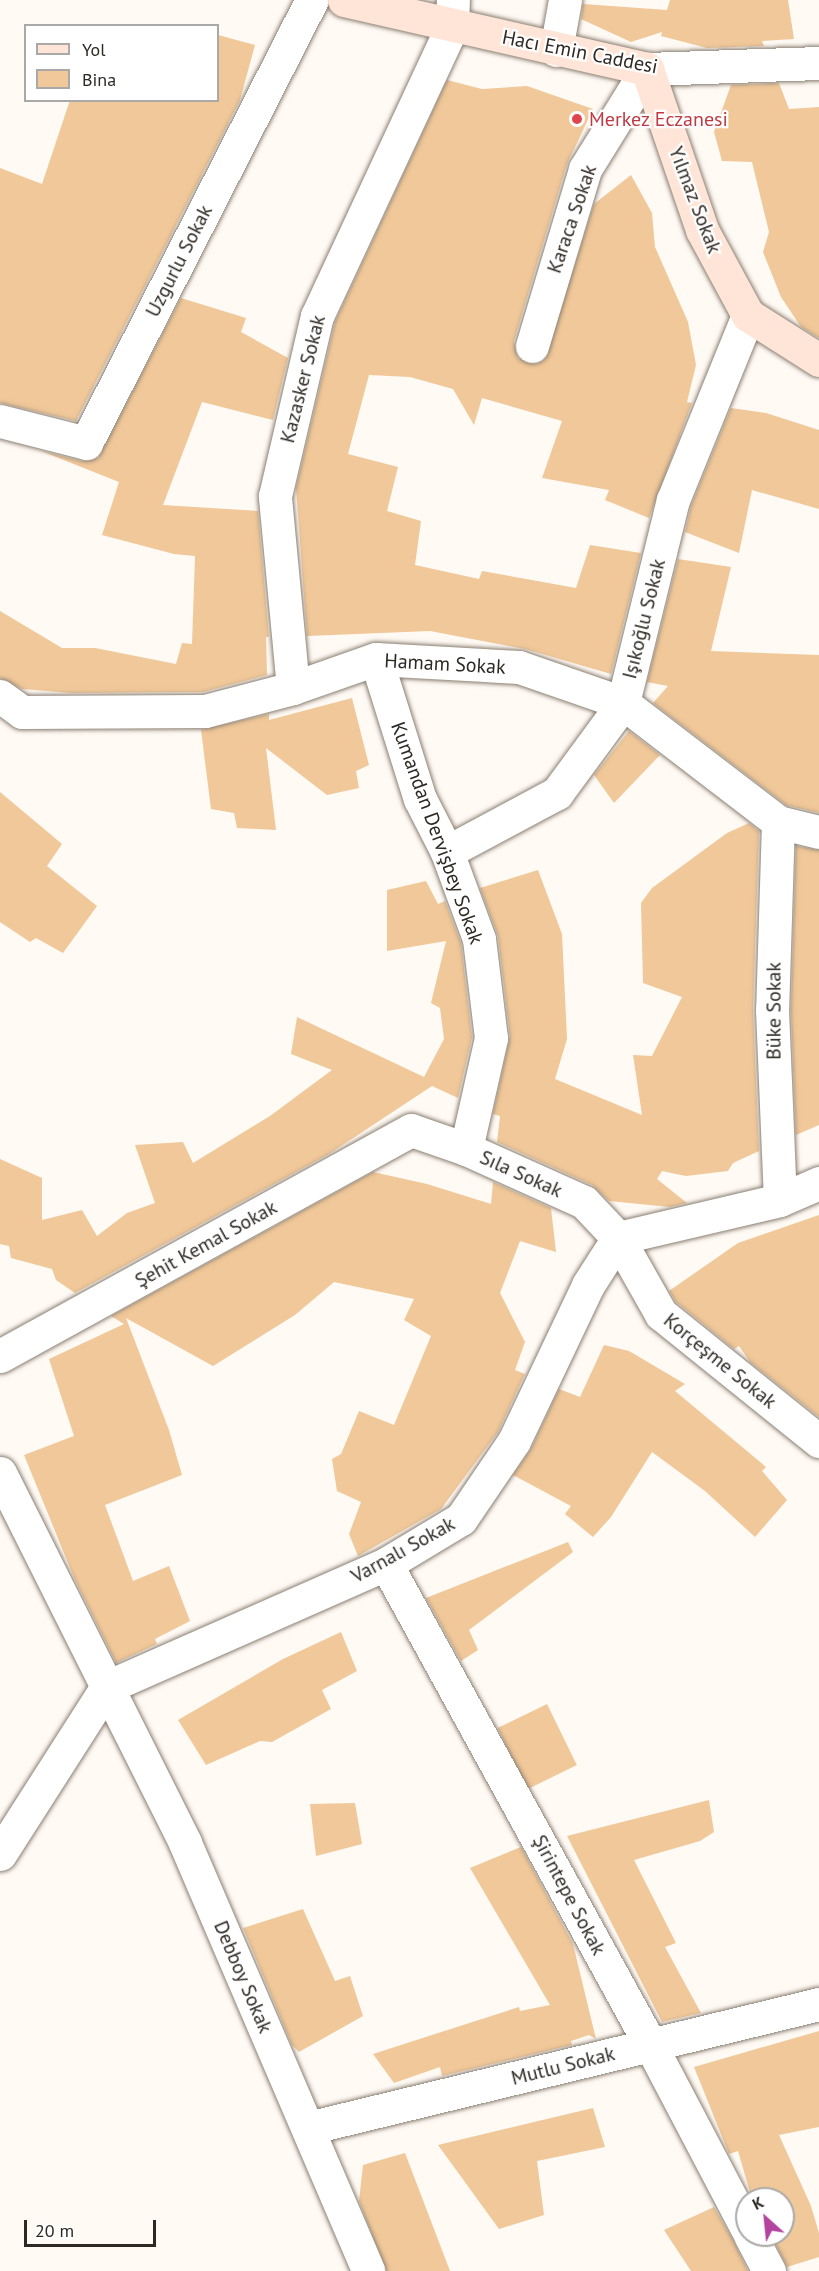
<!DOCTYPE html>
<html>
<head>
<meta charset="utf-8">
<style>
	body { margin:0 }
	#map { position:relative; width:819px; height:2271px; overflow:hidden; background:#fffaf4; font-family:"PT Sans",sans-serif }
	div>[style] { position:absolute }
	.building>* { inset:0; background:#f0c899; transform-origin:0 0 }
	.roads { filter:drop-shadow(0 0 2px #8a7f72) drop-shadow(0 0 2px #8a7f72) }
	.minor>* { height:33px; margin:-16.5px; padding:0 16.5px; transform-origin:16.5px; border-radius:16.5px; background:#fff }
	.secondary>* { height:33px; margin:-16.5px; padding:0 16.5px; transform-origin:16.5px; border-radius:16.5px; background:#ffe5d7 }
	.dots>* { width:16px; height:16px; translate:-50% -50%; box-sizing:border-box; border:3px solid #fff; border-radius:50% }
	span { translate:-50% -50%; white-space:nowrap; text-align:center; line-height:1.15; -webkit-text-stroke:4.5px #fff; paint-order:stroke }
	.street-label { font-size:20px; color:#2d2823 }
	.health-label { font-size:20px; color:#be3a42 }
	.left { translate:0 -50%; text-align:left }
	.legend { position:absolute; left:24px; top:24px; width:195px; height:78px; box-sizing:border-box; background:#fff; border:2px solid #aba9a7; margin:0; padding:8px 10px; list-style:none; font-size:18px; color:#2d2823 }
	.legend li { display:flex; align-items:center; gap:12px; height:30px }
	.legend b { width:30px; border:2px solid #aba9a7 }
	.north { position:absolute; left:735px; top:2187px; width:60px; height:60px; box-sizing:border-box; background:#fff; border:2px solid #aba9a7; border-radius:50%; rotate:333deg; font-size:16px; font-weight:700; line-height:24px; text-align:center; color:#2d2823 }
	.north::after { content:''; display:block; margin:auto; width:21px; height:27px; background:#b3439f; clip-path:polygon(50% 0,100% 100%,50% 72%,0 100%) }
	.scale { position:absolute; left:24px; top:2220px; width:132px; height:27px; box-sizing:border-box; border:3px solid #2d2823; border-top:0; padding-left:8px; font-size:18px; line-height:21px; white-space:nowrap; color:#2d2823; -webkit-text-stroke:4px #fff; paint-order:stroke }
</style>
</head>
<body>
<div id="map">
	<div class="building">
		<div style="clip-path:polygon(670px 0,788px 0,794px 39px,762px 41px,764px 46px,707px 48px,661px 36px,662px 32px,631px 42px,581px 19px,583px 4px,667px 10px)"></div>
		<div style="clip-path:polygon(218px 35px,255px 45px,240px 100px,76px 421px,0 403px,0 168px,42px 184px,70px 100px,218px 100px)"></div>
		<div style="clip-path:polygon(447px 80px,482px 89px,527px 86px,593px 109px,567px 164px,514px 341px,518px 358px,536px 364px,545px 359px,594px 204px,631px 175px,652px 213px,655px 247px,688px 322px,696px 365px,687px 402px,692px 403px,649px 518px,605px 500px,609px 490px,542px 478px,562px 421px,482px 398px,474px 425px,453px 389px,410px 377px,369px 375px,348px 454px,398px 467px,387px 511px,421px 521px,415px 565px,479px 579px,482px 571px,576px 588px,590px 545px,641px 553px,611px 674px,525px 649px,430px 631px,307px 636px,296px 488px,335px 322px)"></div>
		<div style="clip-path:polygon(779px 83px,789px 109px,819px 107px,819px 338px,801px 327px,781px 297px,763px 252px,769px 232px,752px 162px,722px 161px,714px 132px,731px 85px)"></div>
		<div style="clip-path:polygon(181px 298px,246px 318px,241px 332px,288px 358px,273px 420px,202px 402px,163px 505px,258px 511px,269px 637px,266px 637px,267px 675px,203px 692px,71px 693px,22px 689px,0 678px,0 611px,62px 648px,95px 648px,176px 664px,182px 643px,192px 644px,195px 556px,174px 554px,102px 535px,119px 482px,41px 451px,82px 461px,98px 458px)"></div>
		<div style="clip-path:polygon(731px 408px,766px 413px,819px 430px,819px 509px,752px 490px,739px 553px,685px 532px,691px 506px)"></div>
		<div style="clip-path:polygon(678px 559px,731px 567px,711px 651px,819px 655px,819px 813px,786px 805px,653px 703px,668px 686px,647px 682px)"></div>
		<div style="clip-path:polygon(352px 698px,369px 765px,356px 771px,359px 788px,327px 795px,266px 748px,276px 830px,237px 828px,234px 813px,211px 809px,201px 730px,269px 714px,269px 720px)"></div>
		<div style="clip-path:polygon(629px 731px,660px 755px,614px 803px,594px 775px)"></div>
		<div style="clip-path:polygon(0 792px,62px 844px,47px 866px,97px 906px,63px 953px,36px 938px,30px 942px,0 922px)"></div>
		<div style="clip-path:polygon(749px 823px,759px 831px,753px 1009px,759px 1151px,733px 1163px,728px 1171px,686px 1176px,662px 1171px,657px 1179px,687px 1203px,670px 1207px,609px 1201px,592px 1185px,497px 1142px,500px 1116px,493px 1114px,510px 1036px,498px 936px,480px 888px,538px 870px,562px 934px,567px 1039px,555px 1079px,642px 1115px,633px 1055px,652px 1056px,682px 997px,643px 983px,641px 903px,652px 888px,727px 833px)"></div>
		<div style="clip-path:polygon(796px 846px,819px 850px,819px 1125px,796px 1135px,791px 1010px)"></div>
		<div style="clip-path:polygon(426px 881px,438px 904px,445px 901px,461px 943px,472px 1037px,458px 1098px,432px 1086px,329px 1154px,75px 1293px,56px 1280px,52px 1269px,11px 1258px,9px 1246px,0 1244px,0 1159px,42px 1178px,42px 1220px,82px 1210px,97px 1236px,127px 1213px,155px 1203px,135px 1145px,183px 1142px,193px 1163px,270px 1116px,332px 1070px,291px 1054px,297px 1017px,424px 1077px,444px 1039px,440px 1008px,431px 1003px,446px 941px,387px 951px,387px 890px)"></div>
		<div style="clip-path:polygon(373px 1172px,427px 1184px,491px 1204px,493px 1182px,551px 1208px,556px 1252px,520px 1241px,500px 1293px,525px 1342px,515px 1370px,525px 1374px,498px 1432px,441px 1509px,358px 1556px,349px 1534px,361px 1502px,337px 1491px,332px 1459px,341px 1454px,359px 1411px,394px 1425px,431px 1336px,404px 1320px,414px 1299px,334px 1282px,295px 1315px,213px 1366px,126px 1318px,169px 1430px,182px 1475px,105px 1505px,133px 1581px,169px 1566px,190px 1621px,155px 1639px,157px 1644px,116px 1663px,75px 1580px,24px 1455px,74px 1436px,49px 1359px,124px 1324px,111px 1316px)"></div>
		<div style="clip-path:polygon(819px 1215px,819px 1417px,750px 1362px,739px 1346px,734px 1349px,676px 1302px,669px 1291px,738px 1243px)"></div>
		<div style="clip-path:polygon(604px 1345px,629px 1351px,685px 1384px,675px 1391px,766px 1467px,762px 1471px,787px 1500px,755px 1537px,705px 1491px,652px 1452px,611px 1517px,593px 1537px,565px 1514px,571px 1506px,513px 1475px,531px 1449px,559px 1389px,580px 1397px)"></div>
		<div style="clip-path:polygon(568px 1542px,573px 1552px,469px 1630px,478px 1650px,461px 1661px,426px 1598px)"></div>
		<div style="clip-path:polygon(341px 1632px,357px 1671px,322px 1690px,331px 1709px,272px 1742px,260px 1741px,206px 1765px,178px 1720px,283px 1659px)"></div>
		<div style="left:547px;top:1704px;width:68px;height:55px;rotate:64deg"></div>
		<div style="clip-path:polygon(709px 1800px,714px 1832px,700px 1841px,634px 1860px,676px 1943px,665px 1947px,701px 2013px,662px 2022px,567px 1836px)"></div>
		<div style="clip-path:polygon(355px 1803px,362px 1844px,316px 1856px,310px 1804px)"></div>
		<div style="clip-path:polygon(521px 1847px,573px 1944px,596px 2039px,589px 2035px,571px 2041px,572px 2045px,442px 2076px,440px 2067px,394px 2083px,373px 2054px,519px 2007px,520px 2011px,550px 2005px,470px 1868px)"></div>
		<div style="clip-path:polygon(303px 1909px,335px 1981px,350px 1976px,363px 2016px,299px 2052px,292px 2045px,243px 1928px)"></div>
		<div style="clip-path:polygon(819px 2031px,819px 2127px,779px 2135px,811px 2206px,819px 2233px,819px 2257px,787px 2267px,771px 2235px,783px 2235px,783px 2199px,752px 2199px,738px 2151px,729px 2154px,694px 2067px)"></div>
		<div style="clip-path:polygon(593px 2108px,605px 2147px,537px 2161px,544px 2215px,499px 2229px,438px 2145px)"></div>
		<div style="clip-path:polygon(405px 2153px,450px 2271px,386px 2271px,359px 2201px,363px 2165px)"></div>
		<div style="clip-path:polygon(714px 2207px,733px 2240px,748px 2271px,691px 2271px,664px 2230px)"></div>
	</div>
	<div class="roads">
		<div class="minor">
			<div style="left:556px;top:50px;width:51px;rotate:-79.8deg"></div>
			<div style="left:532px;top:346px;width:185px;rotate:-73.3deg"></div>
			<div style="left:585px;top:169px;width:118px;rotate:-58.2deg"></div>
			<div style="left:647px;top:69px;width:172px;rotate:-2deg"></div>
			<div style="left:0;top:421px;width:89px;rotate:14.3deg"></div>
			<div style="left:86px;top:443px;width:497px;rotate:-63deg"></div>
			<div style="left:376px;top:659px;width:147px;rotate:72.6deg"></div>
			<div style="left:420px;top:799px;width:59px;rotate:63deg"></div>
			<div style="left:447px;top:852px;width:93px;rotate:69.8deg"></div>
			<div style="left:479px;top:939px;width:100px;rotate:83.1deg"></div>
			<div style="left:491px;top:1038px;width:114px;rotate:102.7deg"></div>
			<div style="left:293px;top:688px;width:193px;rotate:-95.4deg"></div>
			<div style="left:275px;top:496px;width:185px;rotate:-76.9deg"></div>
			<div style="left:317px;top:316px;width:320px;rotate:-65deg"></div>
			<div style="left:452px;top:26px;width:26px;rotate:-88deg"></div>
			<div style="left:0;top:696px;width:27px;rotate:36deg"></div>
			<div style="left:22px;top:712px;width:183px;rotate:-0.3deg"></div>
			<div style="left:205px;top:711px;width:91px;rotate:-14.6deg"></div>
			<div style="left:293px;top:688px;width:88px;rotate:-19.3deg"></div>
			<div style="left:376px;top:659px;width:143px;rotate:3.2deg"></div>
			<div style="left:519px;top:667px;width:110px;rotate:19.1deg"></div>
			<div style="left:623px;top:703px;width:195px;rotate:37.5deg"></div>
			<div style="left:778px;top:822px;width:42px;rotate:13.7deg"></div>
			<div style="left:778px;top:822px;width:188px;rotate:91.8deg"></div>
			<div style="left:772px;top:1010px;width:190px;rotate:87.6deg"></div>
			<div style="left:447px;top:852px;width:125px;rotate:-28.2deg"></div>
			<div style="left:557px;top:793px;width:112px;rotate:-53.7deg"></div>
			<div style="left:623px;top:703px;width:209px;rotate:-76.2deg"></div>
			<div style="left:673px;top:500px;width:200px;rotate:-67.9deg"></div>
			<div style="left:0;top:1356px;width:469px;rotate:-28.8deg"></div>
			<div style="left:411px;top:1130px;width:58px;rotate:19.1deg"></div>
			<div style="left:466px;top:1149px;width:129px;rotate:24.2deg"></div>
			<div style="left:584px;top:1202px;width:50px;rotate:46.6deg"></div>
			<div style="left:618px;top:1238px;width:87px;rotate:60.5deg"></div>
			<div style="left:661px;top:1314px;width:203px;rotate:38.8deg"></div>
			<div style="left:0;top:1473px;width:414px;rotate:63.4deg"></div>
			<div style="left:185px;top:1843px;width:465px;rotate:66.8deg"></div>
			<div style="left:386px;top:1564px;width:548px;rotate:61.19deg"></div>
			<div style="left:650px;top:2044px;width:209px;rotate:62.3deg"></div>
			<div style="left:0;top:1854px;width:198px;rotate:-57.4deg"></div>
			<div style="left:107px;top:1687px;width:305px;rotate:-23.8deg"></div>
			<div style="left:386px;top:1564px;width:87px;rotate:-31deg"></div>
			<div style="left:461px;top:1519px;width:94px;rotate:-55.8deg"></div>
			<div style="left:514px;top:1441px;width:173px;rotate:-64.6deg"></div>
			<div style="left:588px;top:1285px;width:56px;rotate:-57.4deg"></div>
			<div style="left:618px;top:1238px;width:166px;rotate:-13.2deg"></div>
			<div style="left:780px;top:1200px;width:43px;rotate:-23.6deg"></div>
			<div style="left:308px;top:2128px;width:526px;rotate:-13.64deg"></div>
			<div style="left:750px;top:2235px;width:41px;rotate:62.2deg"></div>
		</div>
		<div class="secondary">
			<div style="left:344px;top:0;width:311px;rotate:12.8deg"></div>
			<div style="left:647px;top:69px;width:170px;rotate:71.1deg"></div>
			<div style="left:702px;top:230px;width:97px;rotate:61.6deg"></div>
			<div style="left:748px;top:315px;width:84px;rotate:32.4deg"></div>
		</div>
	</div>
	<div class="dots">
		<div style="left:577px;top:119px;background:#e0444e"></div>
	</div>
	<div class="street-label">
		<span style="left:580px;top:52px;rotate:11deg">Hacı Emin Caddesi</span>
		<span style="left:695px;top:200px;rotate:69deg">Yılmaz Sokak</span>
		<span style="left:572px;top:219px;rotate:-71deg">Karaca Sokak</span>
		<span style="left:179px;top:261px;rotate:-63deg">Uzgurlu Sokak</span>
		<span style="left:303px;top:379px;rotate:-76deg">Kazasker Sokak</span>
		<span style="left:644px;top:619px;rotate:-76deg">Işıkoğlu Sokak</span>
		<span style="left:445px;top:664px;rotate:3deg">Hamam Sokak</span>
		<span style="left:437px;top:833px;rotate:70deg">Kumandan Dervişbey Sokak</span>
		<span style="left:774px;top:1011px;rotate:-90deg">Büke Sokak</span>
		<span style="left:521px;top:1174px;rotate:24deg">Sıla Sokak</span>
		<span style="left:206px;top:1244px;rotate:-29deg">Şehit Kemal Sokak</span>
		<span style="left:720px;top:1361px;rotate:39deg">Korçeşme Sokak</span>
		<span style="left:403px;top:1550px;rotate:-29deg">Varnalı Sokak</span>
		<span style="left:569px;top:1895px;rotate:62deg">Şirintepe Sokak</span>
		<span style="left:243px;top:1977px;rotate:67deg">Debboy Sokak</span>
		<span style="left:563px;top:2066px;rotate:-14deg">Mutlu Sokak</span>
	</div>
	<div class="health-label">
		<span class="left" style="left:589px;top:119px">Merkez Eczanesi</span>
	</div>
	<ul class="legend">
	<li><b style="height:8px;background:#ffe5d7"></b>Yol</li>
	<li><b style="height:16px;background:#f0c899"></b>Bina</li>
	</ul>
	<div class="north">K</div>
	<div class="scale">20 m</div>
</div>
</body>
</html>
